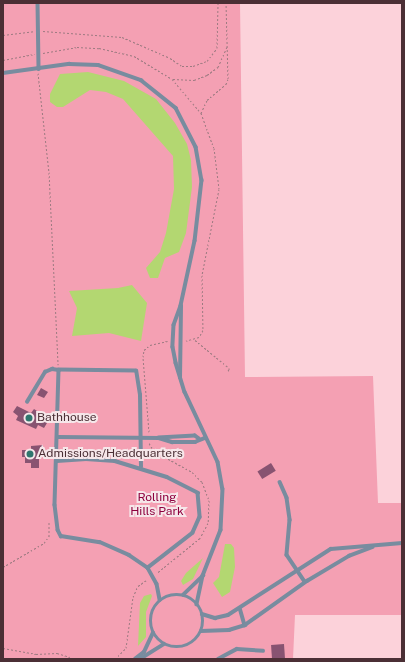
<!DOCTYPE html>
<html>
<head>
<meta charset="utf-8">
<style>
	body { margin:0 }
	#map { position:relative; width:405px; height:662px; overflow:hidden; background:#fcd2da; font-family:"Public Sans",sans-serif }
	div>[style] { position:absolute }
	.green>* { inset:0; background:#f4a0b3 }
	.water>* { inset:0; background:#b3d771 }
	.building>* { inset:0; background:#885371; transform-origin:0 0 }
	.path>* { height:1px; margin-top:-0.5px; transform-origin:0; background:repeating-linear-gradient(90deg,#9d7a81 0 2px,transparent 0 4px) }
	.lane>* { height:3.5px; margin:-1.75px; padding:0 1.75px; transform-origin:1.75px; border-radius:1.75px; background:#788c9f }
	.lane>.ring { margin:-1.75px; padding:0; box-sizing:content-box; background:none; border:3.5px solid #788c9f; border-radius:50% }
	.dots>* { width:11px; height:11px; translate:-50% -50%; box-sizing:border-box; border:2px solid #f6e7ea; border-radius:50% }
	span { translate:-50% -50%; white-space:nowrap; text-align:center; line-height:1.15; -webkit-text-stroke:4px #f6e7ea; paint-order:stroke }
	.poi-label { font-size:12px; color:#4b2f35 }
	.left { translate:0 -50%; text-align:left }
	.park-label { font-size:12px; color:#8d003e }
	.frame { position:absolute; inset:0; border:4px solid #4b2f35; pointer-events:none }
</style>
</head>
<body>
<div id="map">
	<div class="green">
		<div style="clip-path:polygon(3px 3px,240px 3px,245px 377px,373px 376px,378px 503px,402px 503px,402px 615px,295px 615px,293px 659px,3px 659px)"></div>
	</div>
	<div class="water">
		<div style="clip-path:polygon(88px 72px,124px 81px,156px 99px,175px 123px,187px 144px,191px 160px,192px 187px,186px 233px,179px 252px,165px 258px,158px 278px,150px 278px,146px 268px,160px 252px,166px 233px,174px 189px,173px 156px,123px 99px,106px 92px,90px 90px,63px 107px,57px 107px,50px 102px,50px 94px,60px 74px)"></div>
		<div style="clip-path:polygon(132px 285px,147px 303px,141px 341px,109px 333px,72px 336px,77px 308px,69px 291px,118px 288px)"></div>
		<div style="clip-path:polygon(225px 544px,231px 544px,234px 548px,235px 567px,230px 592px,222px 597px,213px 583px,219px 577px)"></div>
		<div style="clip-path:polygon(203px 558px,193px 579px,183px 585px,181px 581px,186px 573px)"></div>
		<div style="clip-path:polygon(151px 594px,152px 596px,146px 612px,146px 637px,138px 646px,140px 603px,144px 596px)"></div>
	</div>
	<div class="building">
		<div style="clip-path:polygon(41px 388px,48px 392px,44px 398px,37px 395px)"></div>
		<div style="clip-path:polygon(17px 406px,31px 413px,34px 409px,40px 413px,38px 415px,47px 423px,44px 428px,38px 425px,36px 429px,16px 420px,18px 416px,13px 412px)"></div>
		<div style="clip-path:polygon(43px 445px,43px 451px,39px 451px,39px 468px,31px 468px,31px 463px,25px 463px,25px 457px,22px 457px,22px 450px,31px 450px,31px 446px)"></div>
		<div style="left:271px;top:463px;width:9px;height:16px;rotate:58deg"></div>
		<div style="left:284px;top:644px;width:15px;height:13px;rotate:86deg"></div>
	</div>
	<div class="path">
		<div style="left:43px;top:31px;width:79px;rotate:4.3deg"></div>
		<div style="left:122px;top:37px;width:52px;rotate:23.6deg"></div>
		<div style="left:170px;top:58px;width:14px;rotate:34deg"></div>
		<div style="left:182px;top:66px;width:11px"></div>
		<div style="left:193px;top:66px;width:15px;rotate:-20deg"></div>
		<div style="left:207px;top:61px;width:16px;rotate:-52deg"></div>
		<div style="left:217px;top:48px;width:45px;rotate:-88.7deg"></div>
		<div style="left:3px;top:35px;width:31px;rotate:-7deg"></div>
		<div style="left:43px;top:53px;width:35px;rotate:-10deg"></div>
		<div style="left:77px;top:47px;width:22px;rotate:3deg"></div>
		<div style="left:99px;top:48px;width:36px;rotate:13deg"></div>
		<div style="left:134px;top:56px;width:44px;rotate:31.2deg"></div>
		<div style="left:172px;top:79px;width:45px;rotate:49.5deg"></div>
		<div style="left:201px;top:113px;width:37px;rotate:70deg"></div>
		<div style="left:214px;top:148px;width:41px;rotate:83deg"></div>
		<div style="left:219px;top:189px;width:88px;rotate:101.2deg"></div>
		<div style="left:202px;top:275px;width:55px;rotate:89deg"></div>
		<div style="left:203px;top:330px;width:8px;rotate:120deg"></div>
		<div style="left:199px;top:337px;width:15px;rotate:164deg"></div>
		<div style="left:3px;top:60px;width:32px;rotate:-11deg"></div>
		<div style="left:38px;top:73px;width:100px;rotate:83.7deg"></div>
		<div style="left:49px;top:172px;width:193px;rotate:87.3deg"></div>
		<div style="left:173px;top:79px;width:21px;rotate:3deg"></div>
		<div style="left:194px;top:80px;width:14px;rotate:-21deg"></div>
		<div style="left:207px;top:75px;width:14px;rotate:-36deg"></div>
		<div style="left:218px;top:67px;width:22px;rotate:-66deg"></div>
		<div style="left:201px;top:113px;width:14px;rotate:-65deg"></div>
		<div style="left:207px;top:100px;width:25px;rotate:-40deg"></div>
		<div style="left:226px;top:84px;width:5px;rotate:-68deg"></div>
		<div style="left:228px;top:79px;width:76px;rotate:-91.5deg"></div>
		<div style="left:195px;top:340px;width:44px;rotate:39.5deg"></div>
		<div style="left:229px;top:368px;width:3px;rotate:90deg"></div>
		<div style="left:229px;top:371px;width:4px;rotate:-117deg"></div>
		<div style="left:149px;top:432px;width:75px;rotate:-94.6deg"></div>
		<div style="left:143px;top:357px;width:7px;rotate:-82deg"></div>
		<div style="left:144px;top:350px;width:8px;rotate:-40deg"></div>
		<div style="left:150px;top:345px;width:18px;rotate:-13deg"></div>
		<div style="left:149px;top:443px;width:9px;rotate:58deg"></div>
		<div style="left:154px;top:451px;width:43px;rotate:28.9deg"></div>
		<div style="left:192px;top:472px;width:14px;rotate:45deg"></div>
		<div style="left:202px;top:482px;width:19px;rotate:69deg"></div>
		<div style="left:209px;top:500px;width:23px;rotate:92deg"></div>
		<div style="left:208px;top:523px;width:17px;rotate:118deg"></div>
		<div style="left:200px;top:538px;width:55px;rotate:140.9deg"></div>
		<div style="left:3px;top:567px;width:48px;rotate:-30.3deg"></div>
		<div style="left:44px;top:543px;width:9px;rotate:-54deg"></div>
		<div style="left:49px;top:536px;width:15px;rotate:-90deg"></div>
		<div style="left:3px;top:648px;width:34px;rotate:10deg"></div>
		<div style="left:36px;top:654px;width:21px;rotate:-3deg"></div>
		<div style="left:57px;top:653px;width:21px;rotate:17deg"></div>
		<div style="left:115px;top:659px;width:16px;rotate:-45deg"></div>
		<div style="left:126px;top:648px;width:51px;rotate:-82.2deg"></div>
		<div style="left:133px;top:597px;width:12px;rotate:-66deg"></div>
		<div style="left:138px;top:586px;width:12px;rotate:-35deg"></div>
	</div>
	<div class="lane">
		<div style="left:38px;top:3px;width:66px;rotate:89.1deg"></div>
		<div style="left:3px;top:73px;width:67px;rotate:-7.8deg"></div>
		<div style="left:69px;top:64px;width:29px;rotate:2deg"></div>
		<div style="left:98px;top:65px;width:46px;rotate:19.2deg"></div>
		<div style="left:141px;top:80px;width:45px;rotate:38.7deg"></div>
		<div style="left:176px;top:108px;width:44px;rotate:62.9deg"></div>
		<div style="left:196px;top:147px;width:34px;rotate:80deg"></div>
		<div style="left:202px;top:180px;width:61px;rotate:96.5deg"></div>
		<div style="left:195px;top:241px;width:66px;rotate:102.2deg"></div>
		<div style="left:180px;top:378px;width:72px;rotate:-89.2deg"></div>
		<div style="left:181px;top:306px;width:20px;rotate:110deg"></div>
		<div style="left:174px;top:325px;width:22px;rotate:93deg"></div>
		<div style="left:173px;top:347px;width:16px;rotate:79deg"></div>
		<div style="left:176px;top:363px;width:30px;rotate:73deg"></div>
		<div style="left:185px;top:392px;width:77px;rotate:64.8deg"></div>
		<div style="left:218px;top:462px;width:27px;rotate:80deg"></div>
		<div style="left:223px;top:489px;width:41px;rotate:92.8deg"></div>
		<div style="left:221px;top:530px;width:49px;rotate:111.4deg"></div>
		<div style="left:27px;top:402px;width:35px;rotate:-59deg"></div>
		<div style="left:45px;top:372px;width:8px;rotate:-23deg"></div>
		<div style="left:52px;top:369px;width:7px;rotate:8deg"></div>
		<div style="left:58px;top:437px;width:101px;rotate:0.6deg"></div>
		<div style="left:199px;top:439px;width:5px;rotate:-143deg"></div>
		<div style="left:195px;top:436px;width:36px;rotate:177deg"></div>
		<div style="left:159px;top:438px;width:14px;rotate:17deg"></div>
		<div style="left:172px;top:442px;width:23px"></div>
		<div style="left:195px;top:442px;width:11px;rotate:-22deg"></div>
		<div style="left:57px;top:461px;width:29px;rotate:-4deg"></div>
		<div style="left:86px;top:459px;width:29px;rotate:4deg"></div>
		<div style="left:115px;top:461px;width:54px;rotate:17.1deg"></div>
		<div style="left:167px;top:477px;width:35px;rotate:27deg"></div>
		<div style="left:198px;top:493px;width:24px;rotate:85deg"></div>
		<div style="left:200px;top:517px;width:17px;rotate:114deg"></div>
		<div style="left:193px;top:533px;width:57px;rotate:142.1deg"></div>
		<div style="left:141px;top:467px;width:72px;rotate:-90.8deg"></div>
		<div style="left:140px;top:395px;width:24px;rotate:-99deg"></div>
		<div style="left:136px;top:371px;width:77px;rotate:-179.3deg"></div>
		<div style="left:59px;top:370px;width:135px;rotate:91.7deg"></div>
		<div style="left:55px;top:505px;width:25px;rotate:83deg"></div>
		<div style="left:58px;top:530px;width:7px;rotate:63deg"></div>
		<div style="left:61px;top:536px;width:39px;rotate:9deg"></div>
		<div style="left:100px;top:542px;width:32px;rotate:24deg"></div>
		<div style="left:129px;top:555px;width:23px;rotate:34deg"></div>
		<div style="left:148px;top:568px;width:18px;rotate:61deg"></div>
		<div style="left:157px;top:584px;width:16px;rotate:79deg"></div>
		<div style="left:280px;top:482px;width:17px;rotate:66deg"></div>
		<div style="left:287px;top:498px;width:22px;rotate:82deg"></div>
		<div style="left:290px;top:520px;width:35px;rotate:95deg"></div>
		<div style="left:287px;top:555px;width:32px;rotate:56deg"></div>
		<div class="ring" style="left:151px;top:595px;width:48.5px;height:48.5px"></div>
		<div style="left:183px;top:595px;width:28px;rotate:-44deg"></div>
		<div style="left:203px;top:576px;width:29px;rotate:102deg"></div>
		<div style="left:240px;top:608px;width:18px;rotate:74deg"></div>
		<div style="left:202px;top:614px;width:14px;rotate:17deg"></div>
		<div style="left:215px;top:618px;width:13px;rotate:-13deg"></div>
		<div style="left:228px;top:615px;width:122px;rotate:-32.7deg"></div>
		<div style="left:331px;top:549px;width:71px;rotate:-4.8deg"></div>
		<div style="left:201px;top:631px;width:28px;rotate:-2deg"></div>
		<div style="left:229px;top:630px;width:17px;rotate:-17deg"></div>
		<div style="left:245px;top:625px;width:76px;rotate:-35.4deg"></div>
		<div style="left:307px;top:581px;width:49px;rotate:-30.8deg"></div>
		<div style="left:349px;top:556px;width:25px;rotate:-21deg"></div>
		<div style="left:135px;top:659px;width:11px;rotate:-38deg"></div>
		<div style="left:144px;top:652px;width:21px;rotate:-65deg"></div>
		<div style="left:140px;top:659px;width:28px;rotate:-32deg"></div>
		<div style="left:218px;top:659px;width:21px;rotate:-28deg"></div>
		<div style="left:237px;top:649px;width:26px;rotate:4deg"></div>
	</div>
	<div class="dots">
		<div style="left:29px;top:418px;background:#2f766e"></div>
		<div style="left:30px;top:454px;background:#2f766e"></div>
	</div>
	<div class="poi-label">
		<span class="left" style="left:37px;top:418px">Bathhouse</span>
		<span class="left" style="left:38px;top:454px">Admissions/Headquarters</span>
	</div>
	<div class="park-label">
		<span style="left:157px;top:505px">Rolling<br>Hills Park</span>
	</div>
	<div class="frame"></div>
</div>
</body>
</html>
